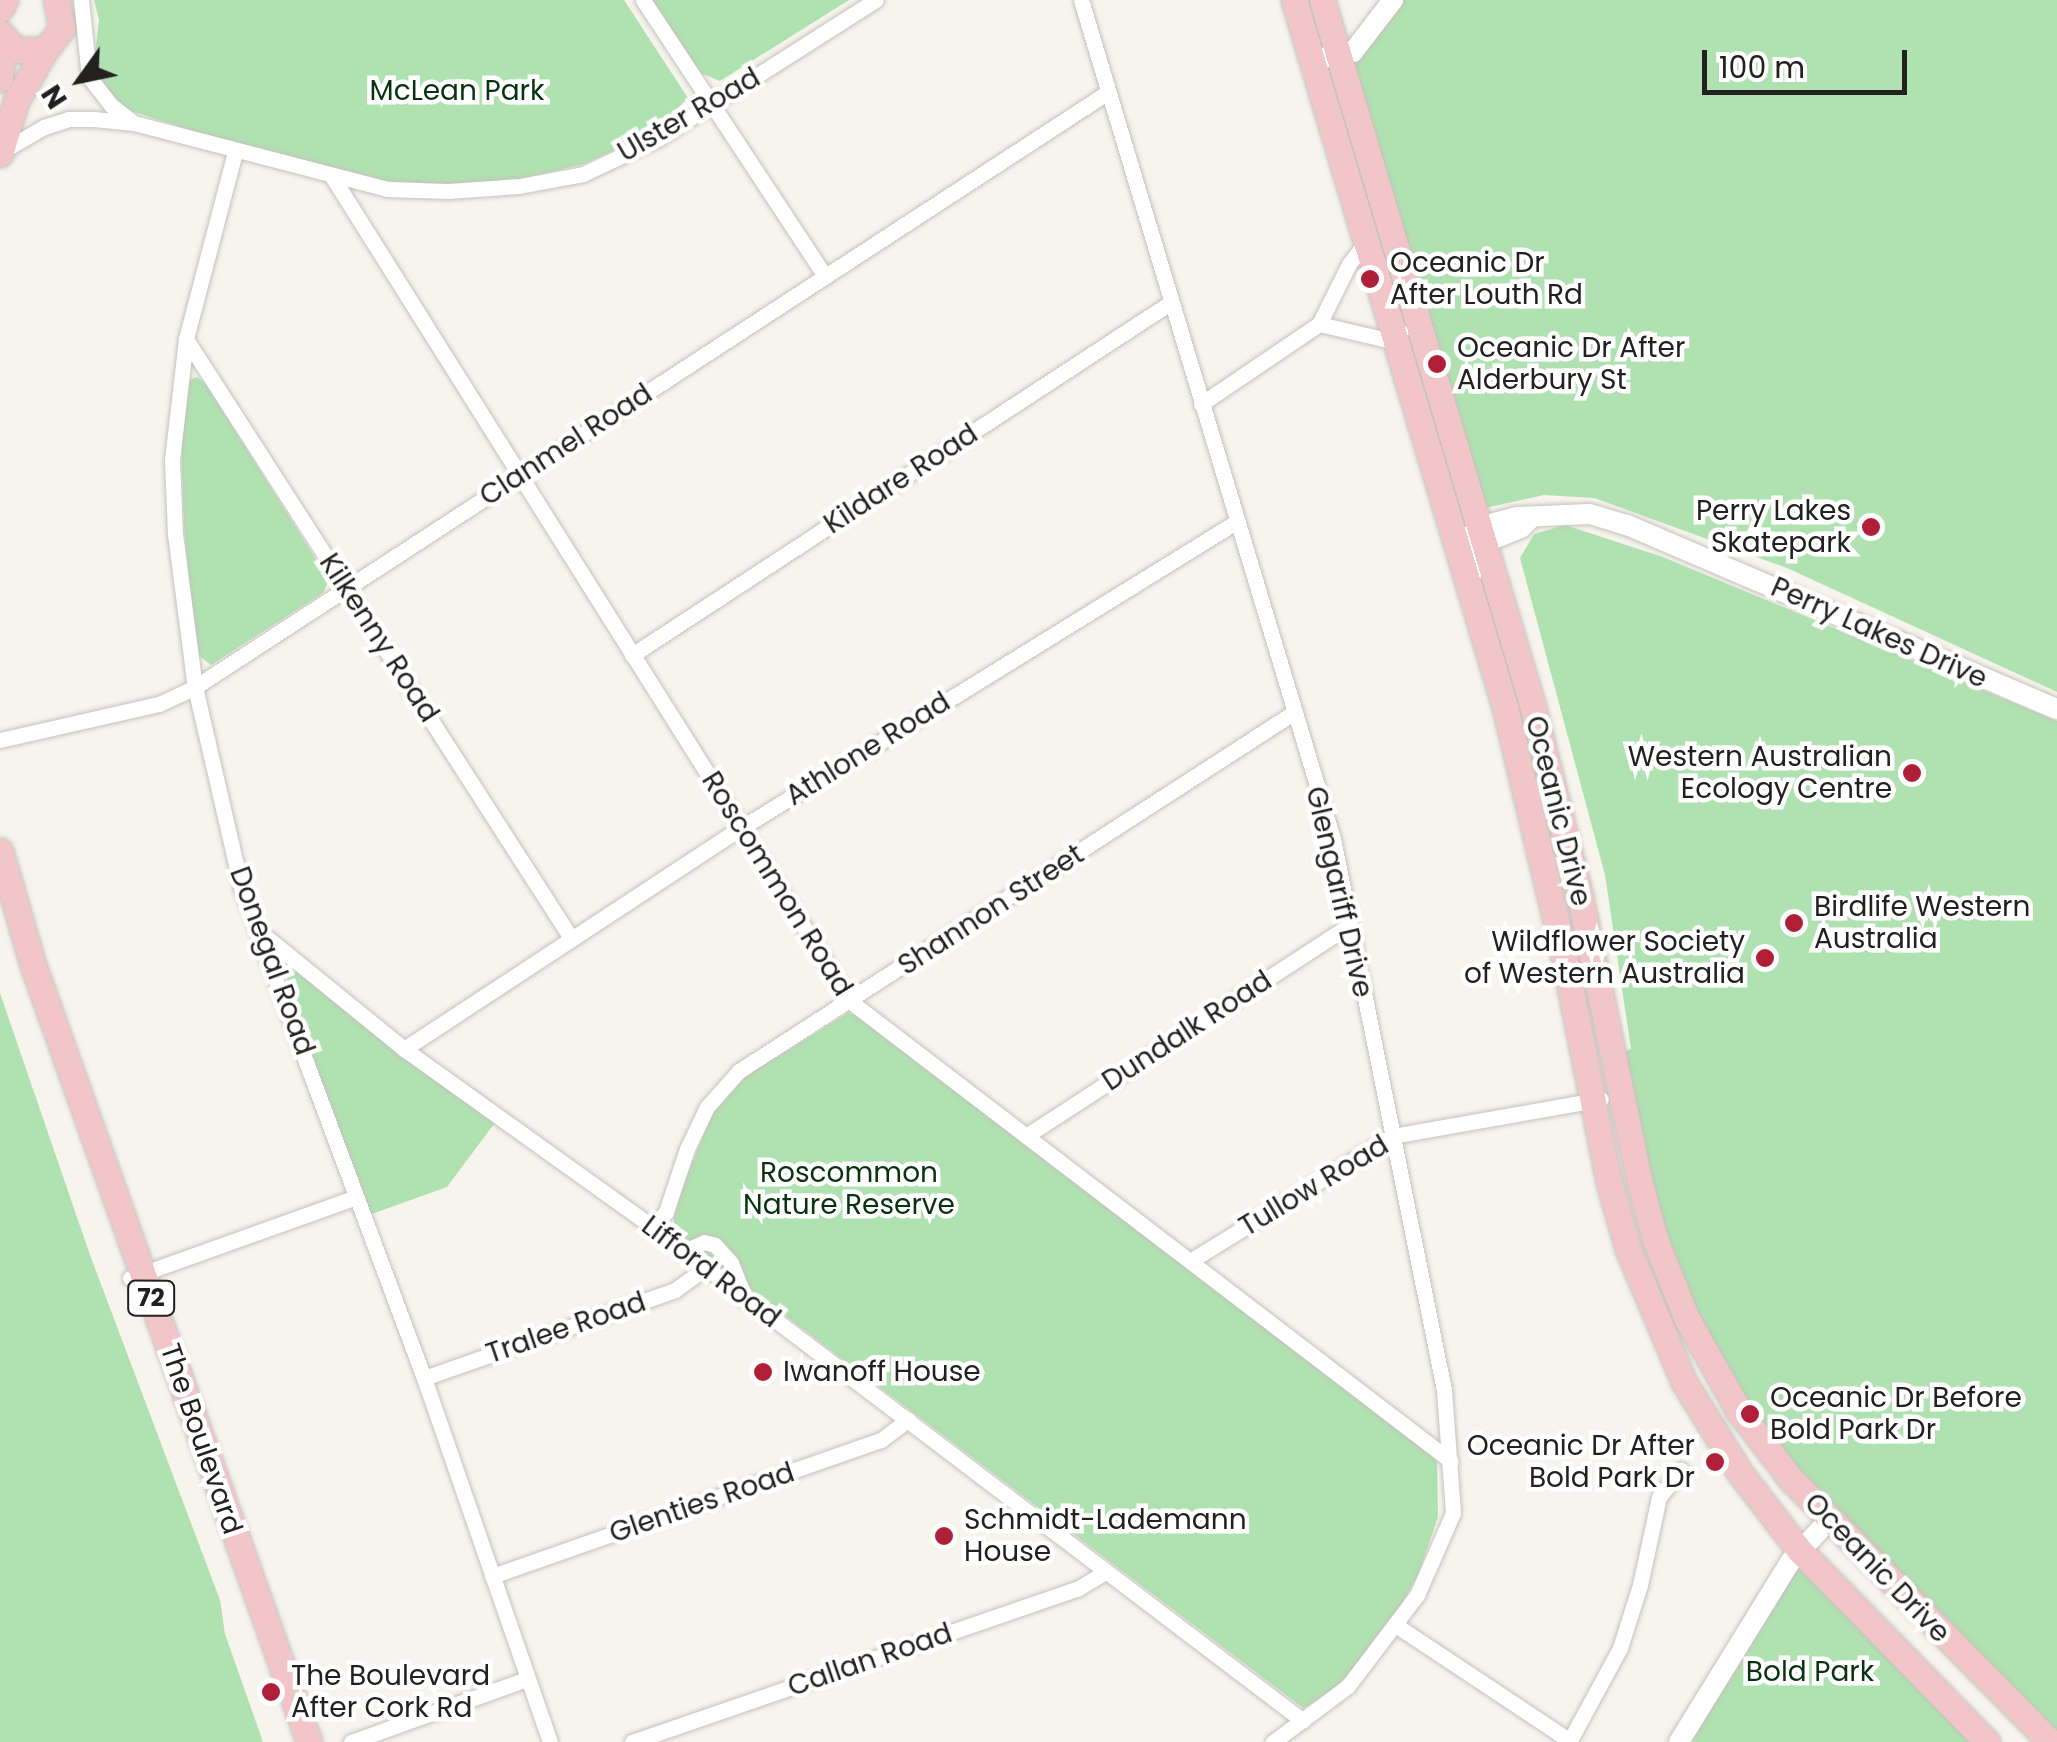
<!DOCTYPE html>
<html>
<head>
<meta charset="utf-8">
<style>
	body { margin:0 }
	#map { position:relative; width:2057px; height:1742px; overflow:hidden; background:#f7f4ee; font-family:Poppins,sans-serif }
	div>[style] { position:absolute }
	.green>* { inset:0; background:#b0e2b1 }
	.roads { filter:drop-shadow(0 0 2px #c5c2bd) drop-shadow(0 0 2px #c5c2bd) }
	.minor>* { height:15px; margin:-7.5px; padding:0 7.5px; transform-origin:7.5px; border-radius:7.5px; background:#fff }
	.tertiary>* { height:20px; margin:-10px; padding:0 10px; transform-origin:10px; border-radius:10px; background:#fff }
	.primary>* { height:25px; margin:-12.5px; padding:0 12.5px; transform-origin:12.5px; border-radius:12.5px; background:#f2c5c9 }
	.dots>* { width:28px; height:28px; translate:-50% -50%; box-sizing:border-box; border:5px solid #fff; border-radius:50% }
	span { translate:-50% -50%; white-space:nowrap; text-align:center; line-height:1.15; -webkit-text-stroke:9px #fff; paint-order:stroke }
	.shield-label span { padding:2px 8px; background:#fff; border:2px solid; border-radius:8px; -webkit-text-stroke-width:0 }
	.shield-label { font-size:25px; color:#22211f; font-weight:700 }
	.park-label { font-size:28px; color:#07330e }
	.street-label { font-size:28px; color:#22211f }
	.poi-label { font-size:28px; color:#22211f }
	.left { translate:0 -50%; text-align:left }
	.right { translate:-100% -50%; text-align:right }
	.north { position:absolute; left:30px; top:30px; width:100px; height:100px; -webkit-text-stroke:8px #fff; paint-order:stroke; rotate:237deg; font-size:28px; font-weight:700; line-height:40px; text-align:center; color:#22211f }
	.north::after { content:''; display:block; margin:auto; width:35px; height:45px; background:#22211f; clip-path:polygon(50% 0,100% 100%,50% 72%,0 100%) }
	.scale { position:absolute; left:1702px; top:50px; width:205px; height:45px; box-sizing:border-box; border:5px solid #22211f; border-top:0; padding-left:12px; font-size:30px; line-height:35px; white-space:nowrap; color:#22211f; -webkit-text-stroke:8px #fff; paint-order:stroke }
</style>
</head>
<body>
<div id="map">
	<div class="green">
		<div style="clip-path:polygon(94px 0,624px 0,688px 98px,655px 131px,584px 164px,521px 179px,449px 185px,387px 181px,215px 138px,122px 108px,93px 70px,99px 20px)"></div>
		<div style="clip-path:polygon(652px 0,849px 0,720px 81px,700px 73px)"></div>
		<div style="clip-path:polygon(1402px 0,2057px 0,2057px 692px,1787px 568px,1594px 498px,1544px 495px,1480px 509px,1351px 62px)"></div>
		<div style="clip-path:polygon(197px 377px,205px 383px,329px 580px,323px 593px,211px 665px,197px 654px,184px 527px,181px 434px,188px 381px)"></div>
		<div style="clip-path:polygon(1565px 525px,1663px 557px,2057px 721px,2057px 1738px,1796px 1473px,1719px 1363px,1665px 1240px,1618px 1054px,1631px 1049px,1605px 875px,1520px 558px,1534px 534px)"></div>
		<div style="clip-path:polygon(299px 971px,497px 1120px,447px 1187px,369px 1215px,288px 988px,287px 976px)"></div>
		<div style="clip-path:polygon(0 993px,90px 1255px,220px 1600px,225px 1634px,263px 1742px,0 1742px)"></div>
		<div style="clip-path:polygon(848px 1013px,858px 1016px,1437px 1460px,1438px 1517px,1419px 1573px,1382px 1640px,1329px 1695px,1303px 1708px,675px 1232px,673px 1210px,713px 1111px,738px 1081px)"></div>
		<div style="clip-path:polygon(1798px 1556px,1970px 1742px,1688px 1742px)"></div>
	</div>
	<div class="roads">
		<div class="minor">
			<div style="left:81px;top:0;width:77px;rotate:84.1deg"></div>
			<div style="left:89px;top:77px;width:37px;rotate:52deg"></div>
			<div style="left:112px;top:106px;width:24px;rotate:38deg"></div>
			<div style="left:643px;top:0;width:331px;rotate:56.6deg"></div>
			<div style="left:1081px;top:0;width:876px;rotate:73.28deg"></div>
			<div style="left:1333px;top:839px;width:562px;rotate:78.61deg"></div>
			<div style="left:1444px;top:1390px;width:123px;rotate:85.8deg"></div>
			<div style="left:1453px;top:1513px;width:90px;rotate:113.7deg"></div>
			<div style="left:1417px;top:1595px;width:114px;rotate:127.2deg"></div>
			<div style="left:1348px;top:1686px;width:94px;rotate:143.3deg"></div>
			<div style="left:1px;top:152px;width:50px;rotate:-30.2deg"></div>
			<div style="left:44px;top:127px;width:25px;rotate:-18deg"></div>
			<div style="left:68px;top:119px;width:26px"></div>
			<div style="left:94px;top:119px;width:40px;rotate:5.7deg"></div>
			<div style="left:134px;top:123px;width:261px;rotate:14.6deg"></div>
			<div style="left:387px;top:189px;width:61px;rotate:1.9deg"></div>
			<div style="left:448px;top:191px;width:71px;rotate:-4deg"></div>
			<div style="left:519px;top:186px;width:65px;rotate:-10.6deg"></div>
			<div style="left:583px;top:174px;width:84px;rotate:-25.3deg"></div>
			<div style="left:659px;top:138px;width:257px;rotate:-32.5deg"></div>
			<div style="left:235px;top:152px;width:193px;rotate:104.7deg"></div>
			<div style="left:186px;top:339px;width:122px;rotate:96.6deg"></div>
			<div style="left:172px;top:460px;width:74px;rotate:87.7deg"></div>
			<div style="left:175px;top:534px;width:154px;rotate:82.6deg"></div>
			<div style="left:195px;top:687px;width:208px;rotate:77deg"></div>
			<div style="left:242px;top:890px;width:521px;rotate:69.55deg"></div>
			<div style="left:424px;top:1378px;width:385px;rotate:70.9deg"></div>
			<div style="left:333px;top:178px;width:973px;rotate:57.84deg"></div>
			<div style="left:851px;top:1002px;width:755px;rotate:37.42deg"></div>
			<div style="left:1319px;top:324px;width:66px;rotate:13.2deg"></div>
			<div style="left:1383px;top:339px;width:19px;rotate:-21deg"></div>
			<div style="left:186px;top:339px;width:712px;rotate:57.27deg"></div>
			<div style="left:1201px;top:404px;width:143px;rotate:-34.1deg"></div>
			<div style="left:1319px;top:324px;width:67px;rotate:-63.4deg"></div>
			<div style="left:1349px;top:264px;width:18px;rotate:-52deg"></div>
			<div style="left:1360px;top:250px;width:12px;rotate:-9deg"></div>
			<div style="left:632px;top:655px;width:643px;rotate:-33.2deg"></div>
			<div style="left:0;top:740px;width:163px;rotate:-12.8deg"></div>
			<div style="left:159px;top:704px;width:40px;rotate:-25deg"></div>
			<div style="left:195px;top:687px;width:1090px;rotate:-33.09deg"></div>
			<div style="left:265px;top:936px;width:179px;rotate:39.1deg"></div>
			<div style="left:404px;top:1049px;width:306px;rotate:35.6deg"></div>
			<div style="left:653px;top:1227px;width:816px;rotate:37.23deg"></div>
			<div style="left:404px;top:1049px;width:403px;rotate:-33.3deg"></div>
			<div style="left:741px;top:828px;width:582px;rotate:-31.72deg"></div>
			<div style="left:1026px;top:1136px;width:384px;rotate:-33.1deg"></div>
			<div style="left:653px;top:1227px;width:20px;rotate:-49deg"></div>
			<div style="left:666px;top:1212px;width:66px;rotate:-71.6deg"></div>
			<div style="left:687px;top:1149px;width:47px;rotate:-64.5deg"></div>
			<div style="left:707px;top:1107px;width:48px;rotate:-48.4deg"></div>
			<div style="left:739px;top:1071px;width:660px;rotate:-32.87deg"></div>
			<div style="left:682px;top:1252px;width:24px;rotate:-24deg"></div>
			<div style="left:704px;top:1242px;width:11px;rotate:15deg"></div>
			<div style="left:715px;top:1245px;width:24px;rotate:48deg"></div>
			<div style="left:731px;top:1263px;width:40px;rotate:68deg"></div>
			<div style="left:1192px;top:1260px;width:235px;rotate:-31.8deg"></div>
			<div style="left:1392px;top:1136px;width:212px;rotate:-10deg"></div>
			<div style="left:130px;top:1278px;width:240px;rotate:-19.7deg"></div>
			<div style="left:424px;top:1378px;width:266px;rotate:-19.3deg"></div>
			<div style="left:675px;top:1290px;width:36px;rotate:-36deg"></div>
			<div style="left:492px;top:1576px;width:412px;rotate:-19.3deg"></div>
			<div style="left:881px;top:1440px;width:34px;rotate:-37deg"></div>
			<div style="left:1397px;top:1626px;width:208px;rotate:33.6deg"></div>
			<div style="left:351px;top:1742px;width:187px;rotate:-19.7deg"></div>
			<div style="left:632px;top:1742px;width:471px;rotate:-19deg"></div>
			<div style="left:1077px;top:1589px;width:33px;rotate:-31deg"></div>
			<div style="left:1569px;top:1742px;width:107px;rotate:-61.5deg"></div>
			<div style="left:1620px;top:1648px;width:66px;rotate:-72.4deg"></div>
			<div style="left:1640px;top:1585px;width:90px;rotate:-77.8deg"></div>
			<div style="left:1659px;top:1497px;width:35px;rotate:-51deg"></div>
		</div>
		<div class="tertiary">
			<div style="left:1312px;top:60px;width:42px;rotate:-11deg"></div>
			<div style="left:1353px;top:52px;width:66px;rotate:-52.4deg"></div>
			<div style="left:1474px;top:532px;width:19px;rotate:25deg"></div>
			<div style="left:1491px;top:540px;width:32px;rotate:-22deg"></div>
			<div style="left:1521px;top:528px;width:11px;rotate:-45deg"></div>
			<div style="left:1471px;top:576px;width:31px;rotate:-88deg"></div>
			<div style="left:1472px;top:545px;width:25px;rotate:-53deg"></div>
			<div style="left:1487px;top:525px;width:31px;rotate:-15deg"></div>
			<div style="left:1517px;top:517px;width:73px;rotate:-2.4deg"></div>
			<div style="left:1590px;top:514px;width:39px;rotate:17deg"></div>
			<div style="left:1627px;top:525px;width:468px;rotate:23.2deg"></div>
			<div style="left:1679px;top:1742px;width:213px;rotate:-58.3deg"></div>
			<div style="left:1791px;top:1561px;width:56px;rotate:-47.2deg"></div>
		</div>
		<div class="primary">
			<div style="left:1294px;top:0;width:738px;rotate:73.38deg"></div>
			<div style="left:1505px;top:707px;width:236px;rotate:76.6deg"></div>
			<div style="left:1560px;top:937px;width:250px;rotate:78.7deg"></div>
			<div style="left:1609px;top:1182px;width:70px;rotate:74.2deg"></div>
			<div style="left:1628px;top:1249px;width:144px;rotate:67.2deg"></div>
			<div style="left:1684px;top:1382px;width:107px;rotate:58.4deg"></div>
			<div style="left:1740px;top:1473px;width:97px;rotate:52.5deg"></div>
			<div style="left:1799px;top:1550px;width:269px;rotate:45.6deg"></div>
			<div style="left:1322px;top:0;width:735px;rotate:73.39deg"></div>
			<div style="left:1532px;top:704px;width:199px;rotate:76deg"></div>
			<div style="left:1580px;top:897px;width:289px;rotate:78.2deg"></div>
			<div style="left:1639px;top:1180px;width:64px;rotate:74.7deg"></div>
			<div style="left:1656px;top:1242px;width:83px;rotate:68.1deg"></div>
			<div style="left:1687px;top:1319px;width:106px;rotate:60.5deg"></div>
			<div style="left:1739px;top:1411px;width:84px;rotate:52.7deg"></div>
			<div style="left:1790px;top:1478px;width:371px;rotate:45.4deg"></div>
			<div style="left:0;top:9px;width:10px;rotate:-61deg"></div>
			<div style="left:0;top:33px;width:23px;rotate:47deg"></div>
			<div style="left:16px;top:50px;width:29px"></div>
			<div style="left:45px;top:50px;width:28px;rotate:-52deg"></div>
			<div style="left:62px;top:28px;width:29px;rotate:-102deg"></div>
			<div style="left:0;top:79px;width:40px;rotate:-85.7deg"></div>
			<div style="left:0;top:154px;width:55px;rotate:-73.2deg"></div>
			<div style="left:16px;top:101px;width:59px;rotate:-60.4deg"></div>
			<div style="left:0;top:851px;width:119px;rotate:73.9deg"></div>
			<div style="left:33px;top:965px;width:825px;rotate:70.44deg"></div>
		</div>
	</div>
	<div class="dots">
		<div style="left:1370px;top:279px;background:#b11e37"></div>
		<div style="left:1437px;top:364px;background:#b11e37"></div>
		<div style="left:1871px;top:527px;background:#b11e37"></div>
		<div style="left:1912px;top:773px;background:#b11e37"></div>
		<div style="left:1794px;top:923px;background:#b11e37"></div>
		<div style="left:1765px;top:958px;background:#b11e37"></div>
		<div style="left:763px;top:1372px;background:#b11e37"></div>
		<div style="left:1750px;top:1414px;background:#b11e37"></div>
		<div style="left:1715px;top:1462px;background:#b11e37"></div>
		<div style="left:944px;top:1536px;background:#b11e37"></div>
		<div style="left:271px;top:1692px;background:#b11e37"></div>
	</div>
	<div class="shield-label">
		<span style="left:151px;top:1298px">72</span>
	</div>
	<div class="park-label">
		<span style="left:457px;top:91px">McLean Park</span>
		<span style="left:849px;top:1189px">Roscommon<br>Nature Reserve</span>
		<span style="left:1810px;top:1672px">Bold Park</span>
	</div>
	<div class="street-label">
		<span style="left:689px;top:115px;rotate:-30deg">Ulster Road</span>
		<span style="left:566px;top:445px;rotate:-33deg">Clanmel Road</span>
		<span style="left:901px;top:479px;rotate:-33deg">Kildare Road</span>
		<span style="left:1879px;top:633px;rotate:24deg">Perry Lakes Drive</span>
		<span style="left:379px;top:638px;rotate:57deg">Kilkenny Road</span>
		<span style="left:868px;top:749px;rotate:-32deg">Athlone Road</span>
		<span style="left:1558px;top:811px;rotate:76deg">Oceanic Drive</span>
		<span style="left:777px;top:884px;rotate:58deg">Roscommon Road</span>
		<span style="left:1339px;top:892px;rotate:77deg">Glengariff Drive</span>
		<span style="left:991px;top:910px;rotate:-33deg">Shannon Street</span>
		<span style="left:272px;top:961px;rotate:70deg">Donegal Road</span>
		<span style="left:1187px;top:1031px;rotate:-33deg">Dundalk Road</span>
		<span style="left:1314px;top:1186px;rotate:-31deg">Tullow Road</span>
		<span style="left:711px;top:1272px;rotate:37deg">Lifford Road</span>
		<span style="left:566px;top:1328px;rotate:-19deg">Tralee Road</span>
		<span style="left:201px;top:1439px;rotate:71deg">The Boulevard</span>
		<span style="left:702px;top:1503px;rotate:-19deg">Glenties Road</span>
		<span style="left:1877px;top:1568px;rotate:46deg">Oceanic Drive</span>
		<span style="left:870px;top:1660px;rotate:-19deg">Callan Road</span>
	</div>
	<div class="poi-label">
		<span class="left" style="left:1390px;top:279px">Oceanic Dr<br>After Louth Rd</span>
		<span class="left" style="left:1457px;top:364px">Oceanic Dr After<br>Alderbury St</span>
		<span class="right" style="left:1851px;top:527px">Perry Lakes<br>Skatepark</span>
		<span class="right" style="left:1892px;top:773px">Western Australian<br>Ecology Centre</span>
		<span class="left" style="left:1814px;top:923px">Birdlife Western<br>Australia</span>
		<span class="right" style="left:1745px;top:958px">Wildflower Society<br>of Western Australia</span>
		<span class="left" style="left:783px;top:1372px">Iwanoff House</span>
		<span class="left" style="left:1770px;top:1414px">Oceanic Dr Before<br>Bold Park Dr</span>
		<span class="right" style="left:1695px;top:1462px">Oceanic Dr After<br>Bold Park Dr</span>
		<span class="left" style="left:964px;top:1536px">Schmidt-Lademann<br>House</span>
		<span class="left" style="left:291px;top:1692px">The Boulevard<br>After Cork Rd</span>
	</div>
	<div class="north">N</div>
	<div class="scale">100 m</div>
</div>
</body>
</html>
